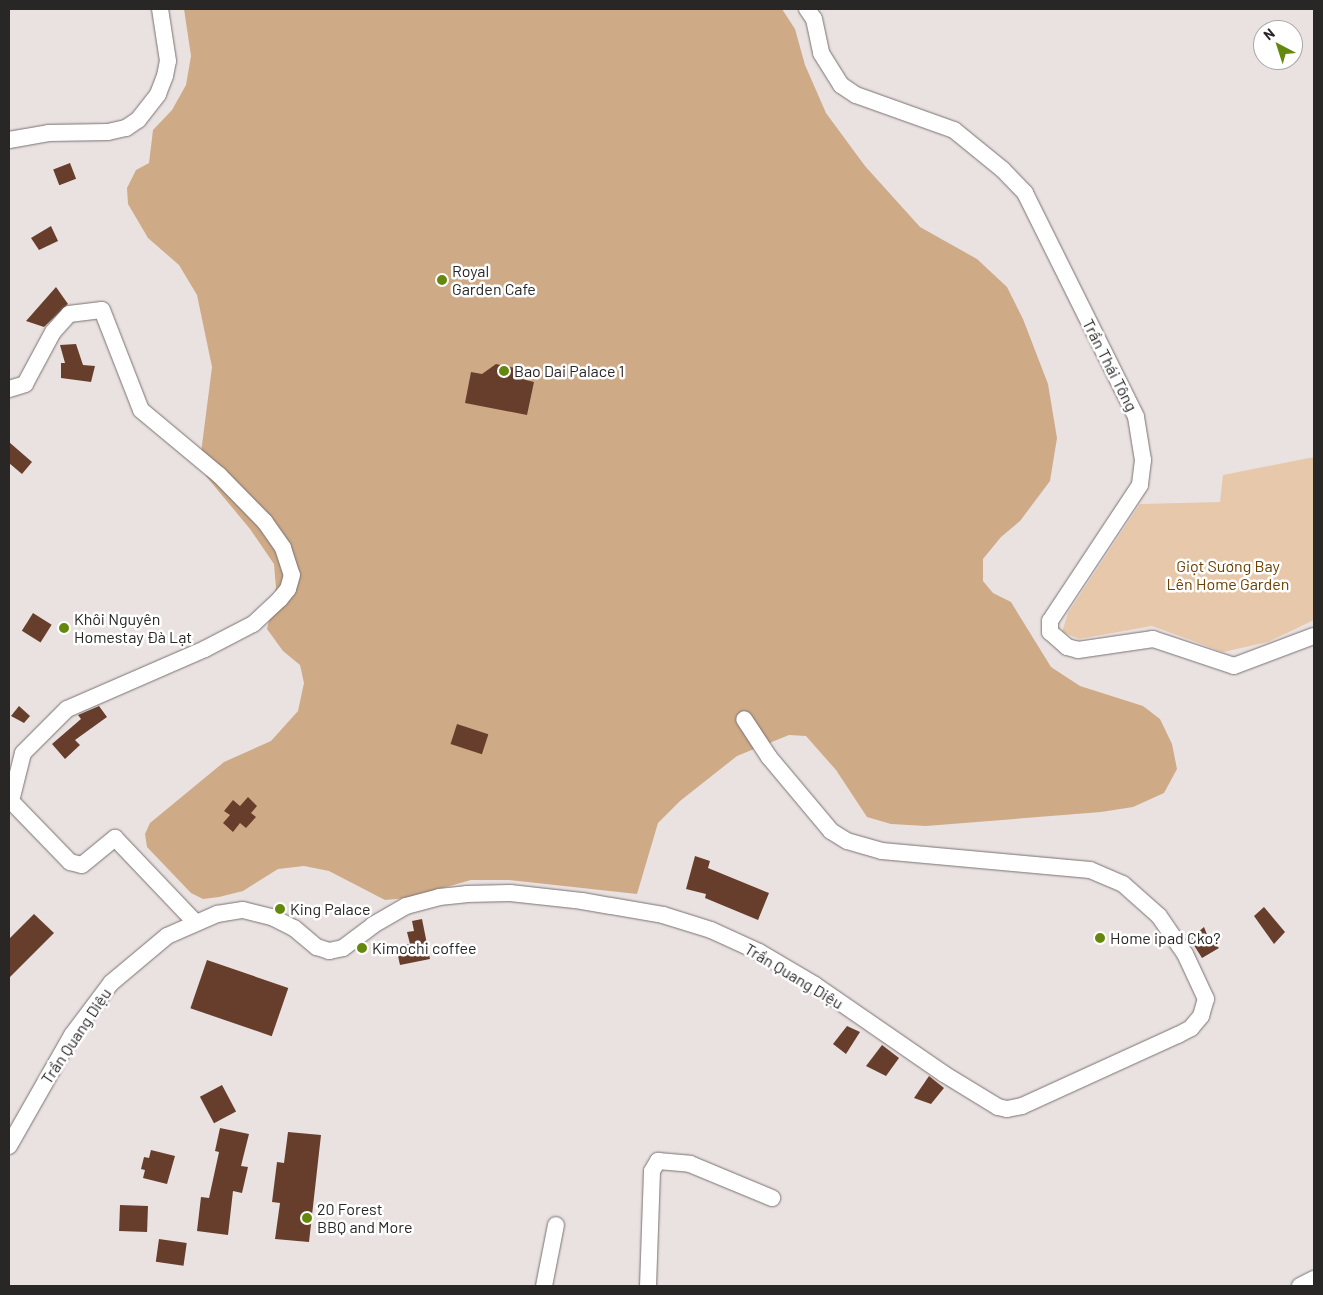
<!DOCTYPE html>
<html>
<head>
<meta charset="utf-8">
<style>
	body { margin:0 }
	#map { position:relative; width:1323px; height:1295px; overflow:hidden; background:#eae2e1; font-family:Barlow,sans-serif }
	div>[style] { position:absolute }
	.green>* { inset:0; background:#e8c8aa }
	.forest>* { inset:0; background:#cfaa87 }
	.building>* { inset:0; background:#673e2c; transform-origin:0 0 }
	.roads { filter:drop-shadow(0 0 1px #797272) drop-shadow(0 0 1px #797272) }
	.street>* { height:16px; margin:-8px; padding:0 8px; transform-origin:8px; border-radius:8px; background:#fff }
	.dots>* { width:14px; height:14px; translate:-50% -50%; box-sizing:border-box; border:2px solid #fff; border-radius:50% }
	span { translate:-50% -50%; white-space:nowrap; text-align:center; line-height:1.15; -webkit-text-stroke:5px #fff; paint-order:stroke }
	.poi-label { font-size:16px; color:#292626 }
	.left { translate:0 -50%; text-align:left }
	.street-label { font-size:16px; color:#292626 }
	.park-label { font-size:16px; color:#6f4000 }
	.frame { position:absolute; inset:0; border:10px solid #292626; pointer-events:none }
	.north { position:absolute; left:1253px; top:20px; width:50px; height:50px; box-sizing:border-box; background:#fff; border:1px solid #a9a8a8; border-radius:50%; rotate:320deg; font-size:14px; font-weight:700; line-height:20px; text-align:center; color:#292626 }
	.north::after { content:''; display:block; margin:auto; width:18px; height:22px; background:#64880d; clip-path:polygon(50% 0,100% 100%,50% 72%,0 100%) }
</style>
</head>
<body>
<div id="map">
	<div class="green">
		<div style="clip-path:polygon(1314px 457px,1314px 620px,1268px 642px,1223px 652px,1152px 626px,1079px 639px,1062px 632px,1068px 613px,1140px 504px,1220px 502px,1223px 475px)"></div>
	</div>
	<div class="forest">
		<div style="clip-path:polygon(184px 9px,782px 9px,795px 29px,805px 65px,826px 113px,865px 166px,920px 227px,977px 259px,1007px 287px,1023px 319px,1048px 384px,1057px 438px,1050px 481px,1020px 521px,1001px 537px,983px 559px,983px 581px,993px 593px,1011px 602px,1051px 667px,1080px 686px,1143px 706px,1160px 719px,1172px 744px,1177px 769px,1164px 793px,1133px 807px,1101px 812px,926px 826px,891px 824px,867px 817px,836px 770px,806px 736px,789px 735px,737px 756px,680px 801px,658px 823px,637px 894px,509px 880px,471px 880px,407px 898px,385px 900px,329px 871px,304px 866px,278px 869px,243px 891px,219px 897px,203px 899px,191px 893px,147px 847px,145px 834px,150px 823px,224px 762px,271px 741px,298px 711px,304px 683px,300px 665px,283px 651px,267px 629px,276px 588px,274px 564px,250px 529px,206px 476px,201px 453px,212px 367px,197px 295px,179px 265px,148px 238px,128px 204px,127px 188px,136px 170px,149px 163px,153px 130px,172px 110px,186px 85px,191px 56px)"></div>
	</div>
	<div class="building">
		<div style="left:70px;top:163px;width:17px;height:18px;rotate:69deg"></div>
		<div style="clip-path:polygon(51px 226px,58px 241px,39px 250px,31px 238px)"></div>
		<div style="clip-path:polygon(56px 287px,68px 304px,44px 327px,26px 321px)"></div>
		<div style="clip-path:polygon(76px 344px,83px 365px,95px 366px,91px 382px,61px 378px,61px 363px,65px 363px,60px 345px)"></div>
		<div style="clip-path:polygon(496px 364px,515px 368px,514px 377px,534px 382px,527px 415px,465px 403px,471px 372px,482px 374px)"></div>
		<div style="clip-path:polygon(9px 442px,32px 462px,22px 474px,9px 463px)"></div>
		<div style="left:33px;top:613px;width:22px;height:21px;rotate:32deg"></div>
		<div style="clip-path:polygon(19px 706px,30px 716px,24px 723px,11px 716px)"></div>
		<div style="clip-path:polygon(99px 706px,107px 717px,75px 740px,80px 745px,65px 759px,52px 744px,81px 719px,78px 715px)"></div>
		<div style="left:457px;top:724px;width:33px;height:21px;rotate:18deg"></div>
		<div style="clip-path:polygon(248px 797px,257px 806px,251px 813px,256px 817px,246px 828px,240px 823px,233px 832px,223px 823px,230px 815px,224px 811px,233px 800px,240px 806px)"></div>
		<div style="clip-path:polygon(695px 856px,710px 861px,708px 868px,769px 893px,758px 920px,705px 898px,706px 894px,686px 889px)"></div>
		<div style="clip-path:polygon(1264px 907px,1285px 932px,1274px 944px,1254px 916px)"></div>
		<div style="clip-path:polygon(34px 914px,54px 933px,9px 978px,9px 939px)"></div>
		<div style="clip-path:polygon(422px 919px,430px 959px,400px 965px,396px 947px,410px 944px,407px 932px,414px 931px,412px 921px)"></div>
		<div style="clip-path:polygon(1204px 927px,1208px 937px,1219px 948px,1202px 958px,1190px 939px)"></div>
		<div style="left:207px;top:960px;width:86px;height:51px;rotate:19deg"></div>
		<div style="clip-path:polygon(847px 1026px,860px 1032px,846px 1054px,833px 1044px)"></div>
		<div style="clip-path:polygon(882px 1045px,899px 1058px,886px 1076px,866px 1066px)"></div>
		<div style="clip-path:polygon(929px 1076px,944px 1088px,931px 1104px,914px 1098px)"></div>
		<div style="left:222px;top:1085px;width:30px;height:25px;rotate:62deg"></div>
		<div style="clip-path:polygon(220px 1128px,249px 1134px,241px 1166px,248px 1167px,242px 1193px,233px 1191px,228px 1235px,197px 1231px,201px 1197px,209px 1198px,219px 1152px,215px 1151px)"></div>
		<div style="clip-path:polygon(288px 1132px,321px 1135px,309px 1242px,275px 1239px,280px 1203px,272px 1202px,277px 1162px,284px 1163px)"></div>
		<div style="clip-path:polygon(151px 1150px,175px 1156px,167px 1184px,143px 1178px,145px 1170px,141px 1169px,144px 1157px,149px 1158px)"></div>
		<div style="left:120px;top:1205px;width:28px;height:26px;rotate:2deg"></div>
		<div style="left:159px;top:1239px;width:28px;height:23px;rotate:8deg"></div>
	</div>
	<div class="roads">
		<div class="street">
			<div style="left:807px;top:9px;width:12px;rotate:55deg"></div>
			<div style="left:814px;top:19px;width:35px;rotate:78deg"></div>
			<div style="left:821px;top:53px;width:38px;rotate:58deg"></div>
			<div style="left:841px;top:85px;width:18px;rotate:34deg"></div>
			<div style="left:856px;top:95px;width:104px;rotate:19.7deg"></div>
			<div style="left:954px;top:130px;width:63px;rotate:39.2deg"></div>
			<div style="left:1003px;top:170px;width:32px;rotate:46deg"></div>
			<div style="left:1025px;top:193px;width:250px;rotate:63.6deg"></div>
			<div style="left:1136px;top:417px;width:44px;rotate:80.8deg"></div>
			<div style="left:1143px;top:460px;width:25px;rotate:97deg"></div>
			<div style="left:1140px;top:485px;width:163px;rotate:123.5deg"></div>
			<div style="left:1050px;top:621px;width:11px;rotate:90deg"></div>
			<div style="left:1050px;top:632px;width:23px;rotate:41deg"></div>
			<div style="left:1067px;top:647px;width:11px;rotate:15deg"></div>
			<div style="left:1078px;top:650px;width:76px;rotate:-8.3deg"></div>
			<div style="left:1153px;top:639px;width:85px;rotate:18.4deg"></div>
			<div style="left:1234px;top:666px;width:85px;rotate:-20.6deg"></div>
			<div style="left:9px;top:140px;width:40px;rotate:-10deg"></div>
			<div style="left:48px;top:133px;width:60px;rotate:-1deg"></div>
			<div style="left:108px;top:132px;width:18px;rotate:-13deg"></div>
			<div style="left:126px;top:128px;width:14px;rotate:-34deg"></div>
			<div style="left:138px;top:120px;width:33px;rotate:-52deg"></div>
			<div style="left:158px;top:94px;width:19px;rotate:-69deg"></div>
			<div style="left:165px;top:76px;width:15px;rotate:-79deg"></div>
			<div style="left:168px;top:61px;width:53px;rotate:-98.7deg"></div>
			<div style="left:9px;top:389px;width:17px;rotate:-17deg"></div>
			<div style="left:25px;top:384px;width:59px;rotate:-61.7deg"></div>
			<div style="left:53px;top:332px;width:24px;rotate:-48deg"></div>
			<div style="left:69px;top:314px;width:33px;rotate:-7deg"></div>
			<div style="left:102px;top:310px;width:107px;rotate:68.7deg"></div>
			<div style="left:141px;top:410px;width:102px;rotate:39.8deg"></div>
			<div style="left:219px;top:475px;width:66px;rotate:45.6deg"></div>
			<div style="left:265px;top:522px;width:32px;rotate:55deg"></div>
			<div style="left:283px;top:548px;width:28px;rotate:72deg"></div>
			<div style="left:292px;top:575px;width:15px;rotate:106deg"></div>
			<div style="left:288px;top:589px;width:13px;rotate:129deg"></div>
			<div style="left:280px;top:599px;width:37px;rotate:137deg"></div>
			<div style="left:253px;top:624px;width:54px;rotate:152.5deg"></div>
			<div style="left:205px;top:649px;width:150px;rotate:156.5deg"></div>
			<div style="left:67px;top:709px;width:62px;rotate:135deg"></div>
			<div style="left:23px;top:753px;width:49px;rotate:104deg"></div>
			<div style="left:9px;top:799px;width:88px;rotate:45.9deg"></div>
			<div style="left:70px;top:862px;width:12px;rotate:14deg"></div>
			<div style="left:82px;top:865px;width:43px;rotate:-39.3deg"></div>
			<div style="left:115px;top:838px;width:116px;rotate:46.4deg"></div>
			<div style="left:9px;top:1146px;width:128px;rotate:-60.4deg"></div>
			<div style="left:72px;top:1035px;width:65px;rotate:-53.1deg"></div>
			<div style="left:111px;top:983px;width:73px;rotate:-40deg"></div>
			<div style="left:167px;top:936px;width:55px;rotate:-23.7deg"></div>
			<div style="left:217px;top:914px;width:26px;rotate:-9deg"></div>
			<div style="left:243px;top:910px;width:30px;rotate:14deg"></div>
			<div style="left:272px;top:917px;width:25px;rotate:27deg"></div>
			<div style="left:294px;top:928px;width:30px;rotate:40deg"></div>
			<div style="left:317px;top:947px;width:13px;rotate:18deg"></div>
			<div style="left:329px;top:951px;width:14px;rotate:-12deg"></div>
			<div style="left:343px;top:948px;width:38px;rotate:-37deg"></div>
			<div style="left:373px;top:925px;width:38px;rotate:-30deg"></div>
			<div style="left:406px;top:906px;width:34px;rotate:-15deg"></div>
			<div style="left:439px;top:897px;width:27px;rotate:-6deg"></div>
			<div style="left:466px;top:894px;width:44px;rotate:-1.3deg"></div>
			<div style="left:510px;top:893px;width:72px;rotate:6.3deg"></div>
			<div style="left:582px;top:901px;width:82px;rotate:9.8deg"></div>
			<div style="left:663px;top:915px;width:50px;rotate:17.4deg"></div>
			<div style="left:711px;top:930px;width:53px;rotate:24.6deg"></div>
			<div style="left:759px;top:952px;width:65px;rotate:30.5deg"></div>
			<div style="left:815px;top:985px;width:157px;rotate:34.6deg"></div>
			<div style="left:944px;top:1074px;width:63px;rotate:31.4deg"></div>
			<div style="left:998px;top:1107px;width:9px;rotate:13deg"></div>
			<div style="left:1007px;top:1109px;width:15px;rotate:-11deg"></div>
			<div style="left:1022px;top:1106px;width:171px;rotate:-24.5deg"></div>
			<div style="left:1178px;top:1035px;width:15px;rotate:-28deg"></div>
			<div style="left:1191px;top:1028px;width:16px;rotate:-50deg"></div>
			<div style="left:1201px;top:1016px;width:18px;rotate:-74deg"></div>
			<div style="left:1206px;top:999px;width:50px;rotate:-115deg"></div>
			<div style="left:1185px;top:954px;width:46px;rotate:-124.4deg"></div>
			<div style="left:1159px;top:916px;width:48px;rotate:-138.4deg"></div>
			<div style="left:1123px;top:884px;width:36px;rotate:-157deg"></div>
			<div style="left:1090px;top:870px;width:209px;rotate:-174.8deg"></div>
			<div style="left:882px;top:851px;width:36px;rotate:-164deg"></div>
			<div style="left:847px;top:841px;width:19px;rotate:-148deg"></div>
			<div style="left:831px;top:831px;width:97px;rotate:-130deg"></div>
			<div style="left:769px;top:757px;width:45px;rotate:-123.3deg"></div>
			<div style="left:544px;top:1286px;width:62px;rotate:-78.9deg"></div>
			<div style="left:648px;top:1286px;width:115px;rotate:-88deg"></div>
			<div style="left:652px;top:1171px;width:12px;rotate:-59deg"></div>
			<div style="left:658px;top:1161px;width:32px;rotate:5deg"></div>
			<div style="left:690px;top:1164px;width:89px;rotate:22.5deg"></div>
			<div style="left:1300px;top:1286px;width:16px;rotate:-27deg"></div>
		</div>
	</div>
	<div class="dots">
		<div style="left:442px;top:280px;background:#64880d"></div>
		<div style="left:504px;top:371px;background:#64880d"></div>
		<div style="left:64px;top:628px;background:#64880d"></div>
		<div style="left:280px;top:909px;background:#64880d"></div>
		<div style="left:1100px;top:938px;background:#64880d"></div>
		<div style="left:362px;top:948px;background:#64880d"></div>
		<div style="left:307px;top:1218px;background:#64880d"></div>
	</div>
	<div class="poi-label">
		<span class="left" style="left:452px;top:280px">Royal<br>Garden Cafe</span>
		<span class="left" style="left:514px;top:371px">Bao Dai Palace 1</span>
		<span class="left" style="left:74px;top:628px">Khôi Nguyên<br>Homestay Đà Lạt</span>
		<span class="left" style="left:290px;top:909px">King Palace</span>
		<span class="left" style="left:1110px;top:938px">Home ipad Cko?</span>
		<span class="left" style="left:372px;top:948px">Kimochi coffee</span>
		<span class="left" style="left:317px;top:1218px">20 Forest<br>BBQ and More</span>
	</div>
	<div class="street-label">
		<span style="left:1110px;top:365px;rotate:63deg">Trần Thái Tông</span>
		<span style="left:794px;top:976px;rotate:31deg">Trần Quang Diệu</span>
		<span style="left:76px;top:1036px;rotate:-56deg">Trần Quang Diệu</span>
	</div>
	<div class="park-label">
		<span style="left:1228px;top:575px">Giọt Sương Bay<br>Lên Home Garden</span>
	</div>
	<div class="frame"></div>
	<div class="north">N</div>
</div>
</body>
</html>
